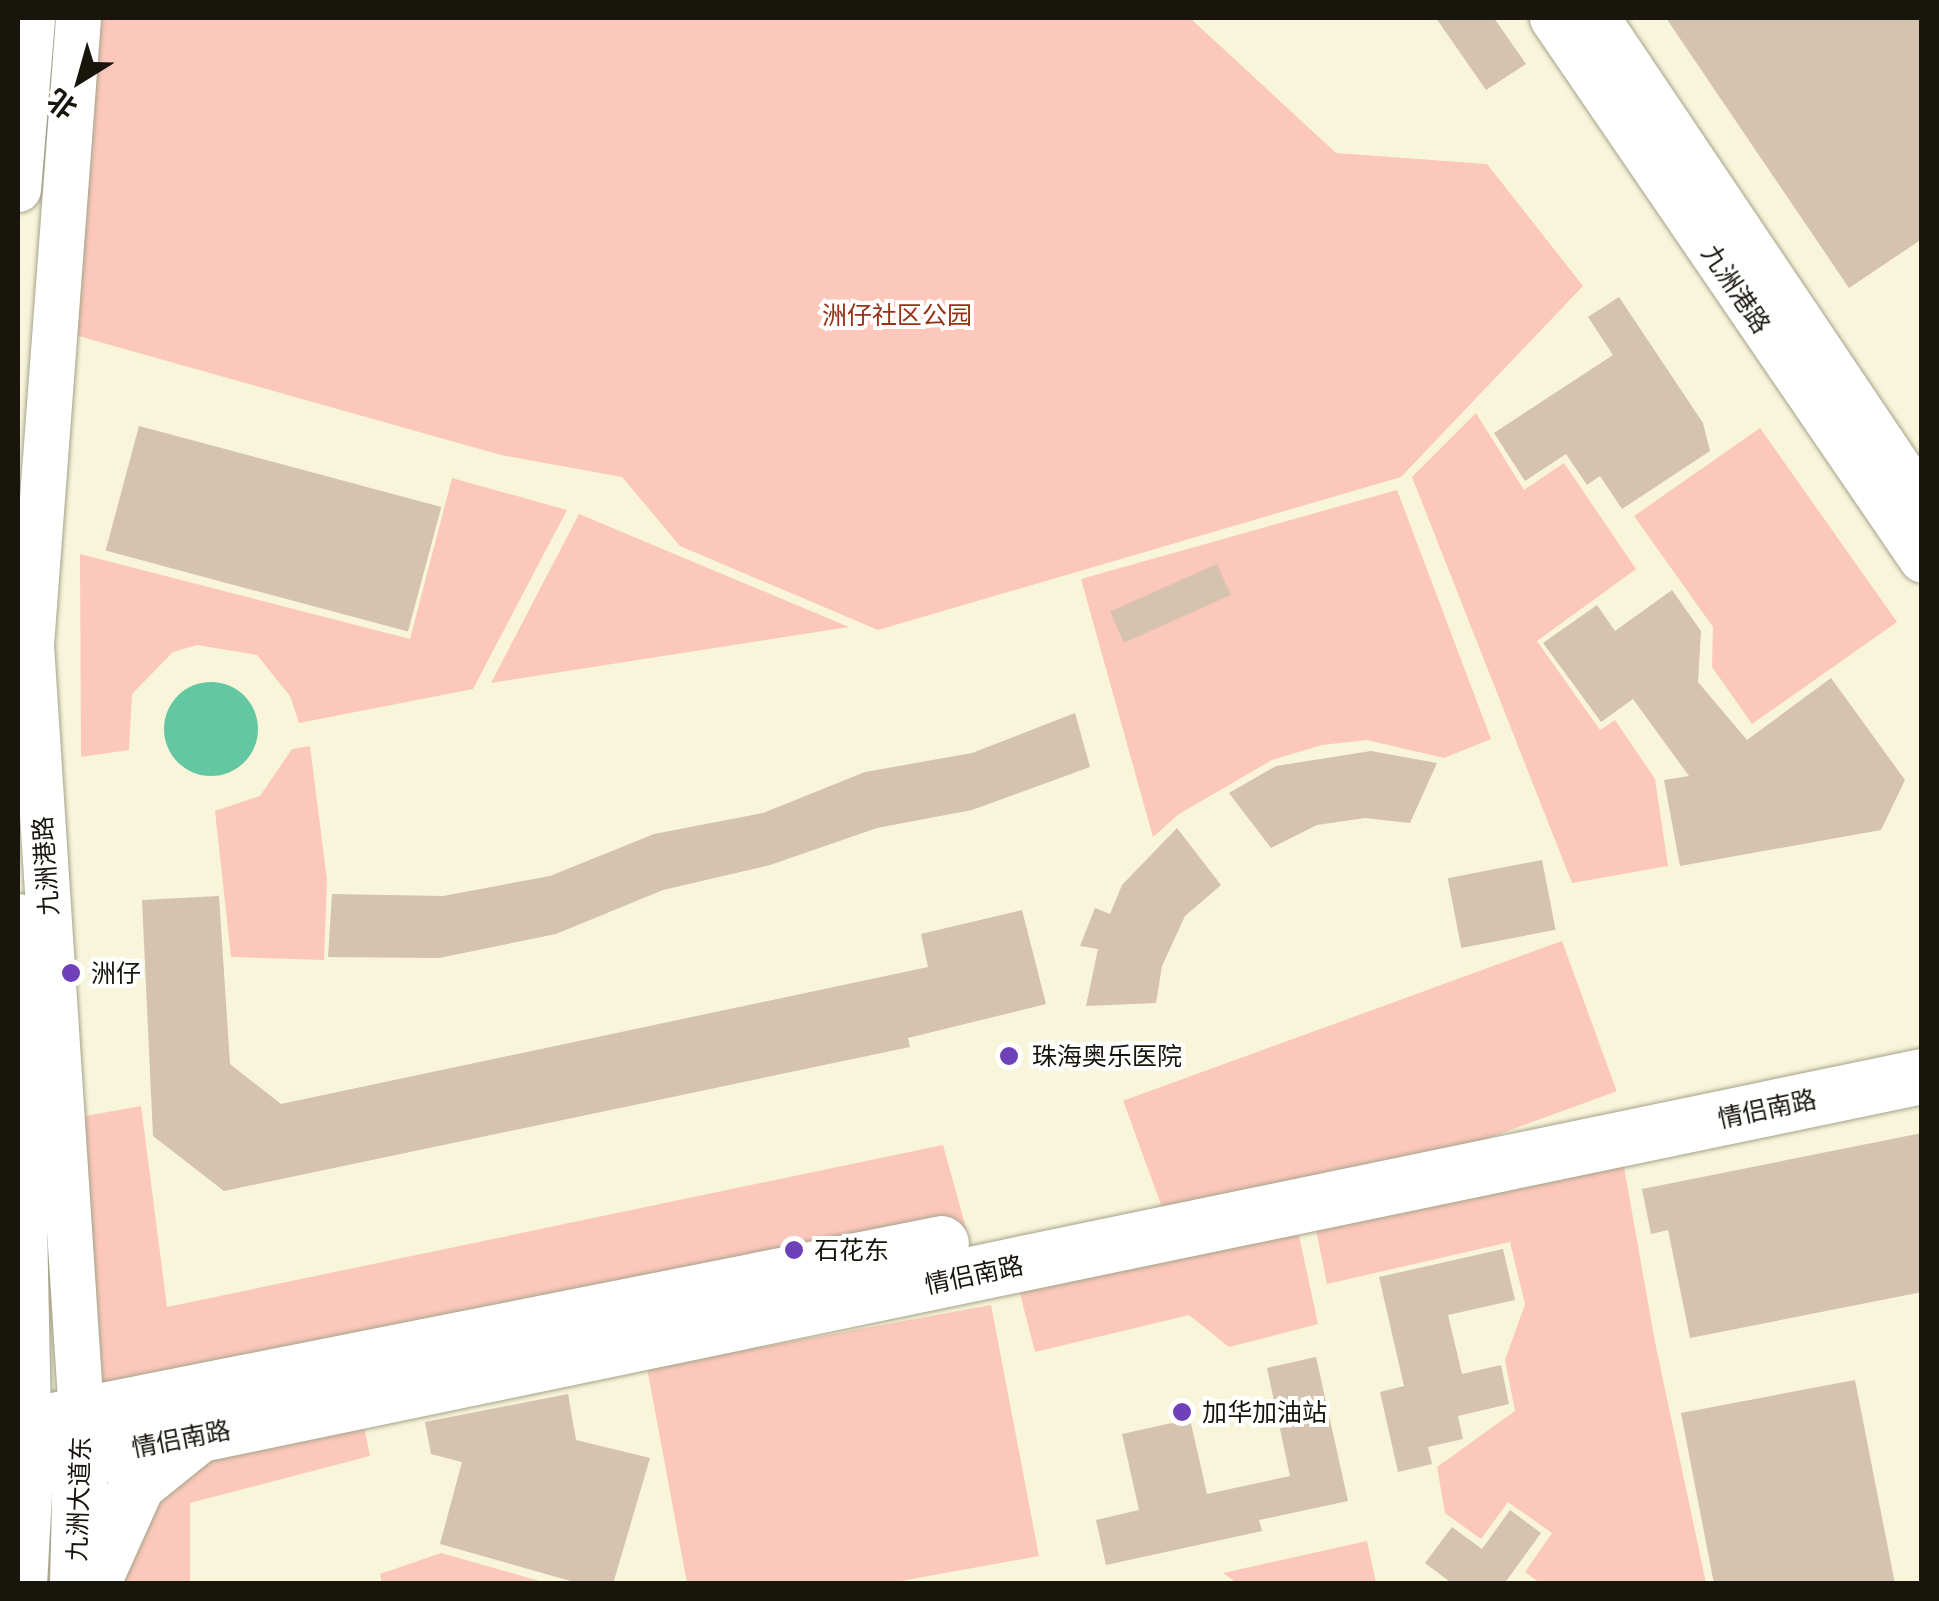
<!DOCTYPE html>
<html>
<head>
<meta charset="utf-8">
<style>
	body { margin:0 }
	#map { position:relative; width:1939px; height:1601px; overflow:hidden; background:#f8f5db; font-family:Montserrat,"Noto Sans SC",sans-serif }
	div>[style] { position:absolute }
	.green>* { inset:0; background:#fbc8bb; transform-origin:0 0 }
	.water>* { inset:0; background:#63c7a1 }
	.round { border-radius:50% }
	.building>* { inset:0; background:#d5c2af; transform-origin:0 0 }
	.roads { filter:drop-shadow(0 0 2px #a5a28a) drop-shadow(0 0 2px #a5a28a) }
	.minor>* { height:45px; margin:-22.5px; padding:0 22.5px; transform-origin:22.5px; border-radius:22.5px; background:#fff }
	.major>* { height:55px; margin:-27.5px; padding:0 27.5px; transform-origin:27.5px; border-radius:27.5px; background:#fff }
	.highway>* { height:55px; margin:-27.5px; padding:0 27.5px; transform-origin:27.5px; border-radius:27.5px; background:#fff }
	.dots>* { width:28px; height:28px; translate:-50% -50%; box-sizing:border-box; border:5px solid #fff; border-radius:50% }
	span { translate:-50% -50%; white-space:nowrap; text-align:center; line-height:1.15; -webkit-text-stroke:8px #fff; paint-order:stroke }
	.street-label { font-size:25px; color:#17150c }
	.park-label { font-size:25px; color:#963118 }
	.poi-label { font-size:25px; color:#17150c }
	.left { translate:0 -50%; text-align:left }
	.frame { position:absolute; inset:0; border:20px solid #17150c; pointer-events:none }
	.north { position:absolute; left:30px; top:30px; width:100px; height:100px; -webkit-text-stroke:8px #fff; paint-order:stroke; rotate:217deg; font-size:28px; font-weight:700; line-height:40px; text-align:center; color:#17150c }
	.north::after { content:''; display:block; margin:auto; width:35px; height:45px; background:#17150c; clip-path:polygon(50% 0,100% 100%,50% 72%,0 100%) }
</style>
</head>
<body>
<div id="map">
	<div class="green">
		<div style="clip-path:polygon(74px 18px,1190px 18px,1336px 153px,1487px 164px,1583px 286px,1401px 477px,878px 630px,680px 546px,622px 477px,501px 455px,50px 328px)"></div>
		<div style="clip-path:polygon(1476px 413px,1524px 490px,1564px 463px,1636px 569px,1537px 641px,1600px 730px,1615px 720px,1655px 779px,1668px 866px,1572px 883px,1412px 477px)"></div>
		<div style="clip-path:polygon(1760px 428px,1897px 622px,1752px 724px,1712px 667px,1713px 627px,1634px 516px)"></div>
		<div style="clip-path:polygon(452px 478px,567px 510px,473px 689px,299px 723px,290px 696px,257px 655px,197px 645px,173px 652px,132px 694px,129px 750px,81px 757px,80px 554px,410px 639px)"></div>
		<div style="clip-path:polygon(1397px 490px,1491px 739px,1444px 758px,1367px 740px,1322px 745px,1272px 760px,1179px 814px,1153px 837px,1081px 579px)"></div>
		<div style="clip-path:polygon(579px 514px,849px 627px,491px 683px)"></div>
		<div style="clip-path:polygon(310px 746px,327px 880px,324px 960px,231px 957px,215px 811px,260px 796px,292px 749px)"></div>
		<div style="left:1562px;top:941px;width:160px;height:467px;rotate:70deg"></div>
		<div style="clip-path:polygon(141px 1106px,167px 1307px,943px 1145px,966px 1228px,87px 1407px,69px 1119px)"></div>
		<div style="clip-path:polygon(1621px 1150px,1655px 1342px,1706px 1583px,1540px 1583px,1525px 1572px,1552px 1533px,1508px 1502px,1481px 1539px,1445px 1513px,1437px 1467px,1515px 1411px,1505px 1360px,1525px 1304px,1510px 1242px,1327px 1284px,1313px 1215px)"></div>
		<div style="clip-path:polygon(1295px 1217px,1318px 1324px,1229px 1347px,1189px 1315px,1035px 1352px,1015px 1274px)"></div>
		<div style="clip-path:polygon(991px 1305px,1039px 1556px,890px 1583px,687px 1583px,647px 1368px)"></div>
		<div style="clip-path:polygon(361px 1412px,370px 1456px,190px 1503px,190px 1583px,100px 1584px,144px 1487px,204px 1442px)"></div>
		<div style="clip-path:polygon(1367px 1541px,1376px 1583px,1237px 1583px,1223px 1573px)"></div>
		<div style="clip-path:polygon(441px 1553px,547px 1583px,382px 1583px,380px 1574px)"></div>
	</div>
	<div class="water">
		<div class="round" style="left:164px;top:682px;width:94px;height:94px"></div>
	</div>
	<div class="building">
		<div style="clip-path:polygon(1436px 18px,1494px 18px,1526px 64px,1486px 90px)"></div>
		<div style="clip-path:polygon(1666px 18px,1922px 18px,1922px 239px,1849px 288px)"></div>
		<div style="clip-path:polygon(1619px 297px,1703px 423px,1710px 451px,1622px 509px,1600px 476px,1587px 485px,1566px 454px,1525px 481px,1494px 433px,1613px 355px,1588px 317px)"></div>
		<div style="left:139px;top:426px;width:313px;height:129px;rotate:15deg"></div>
		<div style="left:1217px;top:564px;width:34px;height:117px;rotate:66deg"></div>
		<div style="clip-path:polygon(1672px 590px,1701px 631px,1698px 682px,1747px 740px,1831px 678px,1905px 780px,1881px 830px,1680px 866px,1664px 780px,1689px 776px,1633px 699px,1601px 722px,1543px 643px,1597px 605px,1615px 631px)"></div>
		<div style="clip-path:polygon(1075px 713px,1090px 767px,972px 810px,877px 828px,770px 865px,663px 890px,556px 934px,439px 958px,328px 957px,332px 894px,443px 896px,550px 876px,654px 834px,763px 813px,865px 772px,972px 753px)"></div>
		<div style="clip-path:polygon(1371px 751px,1437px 763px,1410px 823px,1365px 818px,1317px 825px,1271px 848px,1229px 793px,1276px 766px)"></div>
		<div style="clip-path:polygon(1177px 828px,1221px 885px,1185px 916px,1162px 966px,1156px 1003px,1086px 1006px,1098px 949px,1080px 946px,1095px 908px,1110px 914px,1122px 885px)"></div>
		<div style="left:1542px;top:860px;width:71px;height:96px;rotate:79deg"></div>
		<div style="clip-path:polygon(219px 896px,230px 1064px,281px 1104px,928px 967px,921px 934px,1022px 910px,1046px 1004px,908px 1038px,910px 1047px,224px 1191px,153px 1136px,142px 900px)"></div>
		<div style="clip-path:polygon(1922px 1133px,1922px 1292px,1690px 1338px,1668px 1230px,1651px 1234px,1642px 1189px)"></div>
		<div style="clip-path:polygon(1503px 1249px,1515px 1300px,1448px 1315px,1462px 1374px,1501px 1365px,1509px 1404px,1458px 1416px,1463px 1439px,1428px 1447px,1432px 1464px,1398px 1472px,1380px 1392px,1404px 1386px,1379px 1277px)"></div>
		<div style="clip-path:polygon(1316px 1357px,1348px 1501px,1259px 1520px,1262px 1531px,1106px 1565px,1096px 1520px,1139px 1510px,1122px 1434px,1190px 1419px,1207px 1494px,1290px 1476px,1267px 1368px)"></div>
		<div style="clip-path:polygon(1855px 1380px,1895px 1584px,1714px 1584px,1681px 1413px)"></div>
		<div style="clip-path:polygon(568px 1394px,576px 1440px,650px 1458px,613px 1584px,581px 1584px,440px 1544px,462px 1462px,431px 1454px,425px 1422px)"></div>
		<div style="clip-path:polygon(1510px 1510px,1541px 1533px,1504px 1584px,1453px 1584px,1425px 1563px,1452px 1527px,1482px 1549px)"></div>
	</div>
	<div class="roads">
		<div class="minor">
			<div style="left:78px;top:18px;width:629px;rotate:94.29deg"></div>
			<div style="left:31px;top:645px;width:772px;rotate:86.28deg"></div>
			<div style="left:1552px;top:18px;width:656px;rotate:55.68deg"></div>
			<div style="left:1597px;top:18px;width:583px;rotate:56.12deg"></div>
			<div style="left:18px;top:189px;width:172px;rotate:-85.3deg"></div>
			<div style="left:18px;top:916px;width:509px;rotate:88.87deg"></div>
		</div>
		<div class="major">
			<div style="left:19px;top:1584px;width:159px;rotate:-86.8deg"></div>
			<div style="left:77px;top:1584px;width:169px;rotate:-88.6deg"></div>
			<div style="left:92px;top:1584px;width:110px;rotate:-65.8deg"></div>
			<div style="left:137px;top:1484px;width:78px;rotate:-38.8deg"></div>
		</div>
		<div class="highway">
			<div style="left:18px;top:1427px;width:941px;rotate:-11.27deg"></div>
			<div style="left:18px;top:1472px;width:1945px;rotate:-11.75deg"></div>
		</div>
	</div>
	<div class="dots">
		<div style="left:71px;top:973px;background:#6e41b9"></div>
		<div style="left:1009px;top:1056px;background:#6e41b9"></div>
		<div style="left:794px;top:1250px;background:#6e41b9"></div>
		<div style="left:1182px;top:1412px;background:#6e41b9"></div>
	</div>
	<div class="street-label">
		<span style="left:1736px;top:289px;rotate:56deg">九洲港路</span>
		<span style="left:46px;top:866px;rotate:-94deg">九洲港路</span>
		<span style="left:1767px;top:1109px;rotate:-12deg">情侣南路</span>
		<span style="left:974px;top:1275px;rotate:-12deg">情侣南路</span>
		<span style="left:181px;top:1439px;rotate:-11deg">情侣南路</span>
		<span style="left:79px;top:1499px;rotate:-88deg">九洲大道东</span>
	</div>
	<div class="park-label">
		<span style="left:897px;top:315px">洲仔社区公园</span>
	</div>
	<div class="poi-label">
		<span class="left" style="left:91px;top:973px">洲仔</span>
		<span class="left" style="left:1032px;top:1056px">珠海奥乐医院</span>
		<span class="left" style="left:814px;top:1250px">石花东</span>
		<span class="left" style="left:1202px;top:1412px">加华加油站</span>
	</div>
	<div class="frame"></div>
	<div class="north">北</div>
</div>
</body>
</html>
